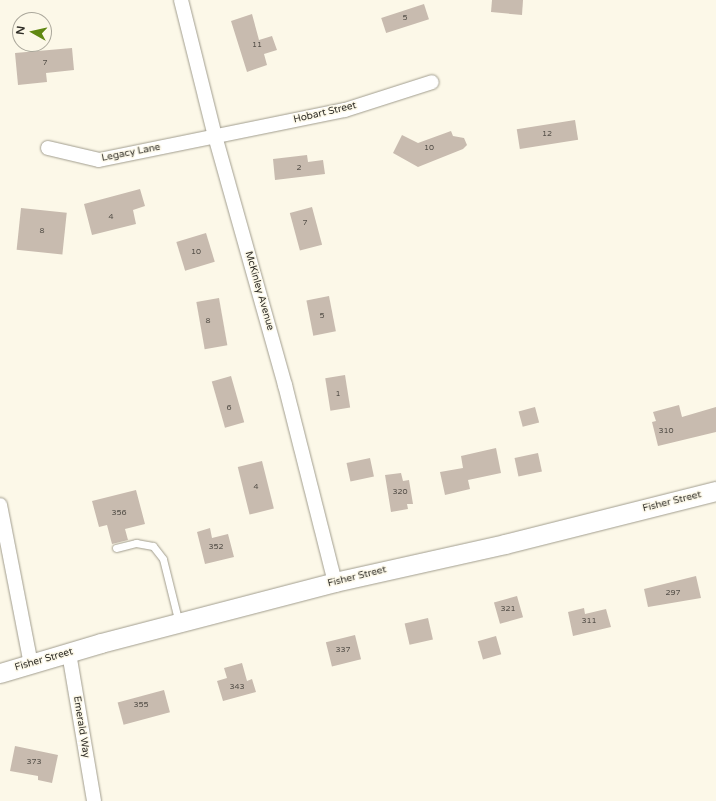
<!DOCTYPE html>
<html>
<head>
<meta charset="utf-8">
<style>
	body { margin:0 }
	#map { position:relative; width:716px; height:801px; overflow:hidden; background:#fcf8e8; font-family:"Varela Round",sans-serif }
	div>[style] { position:absolute }
	.building>* { inset:0; background:#c8bbaf; transform-origin:0 0 }
	.roads { filter:drop-shadow(0 0 1px #a19d8e) drop-shadow(0 0 1px #a19d8e) }
	.lane>* { height:7px; margin:-3.5px; padding:0 3.5px; transform-origin:3.5px; border-radius:3.5px; background:#fff }
	.street>* { height:14px; margin:-7px; padding:0 7px; transform-origin:7px; border-radius:7px; background:#fff }
	.secondary>* { height:19px; margin:-9.5px; padding:0 9.5px; transform-origin:9.5px; border-radius:9.5px; background:#fff }
	span { translate:-50% -50%; white-space:nowrap; text-align:center; line-height:1.15; -webkit-text-stroke:3px #fcf8e8; paint-order:stroke }
	.number-label { font-size:8px; color:#555049 }
	.number-label span { -webkit-text-stroke-width:0 }
	.street-label { font-size:10px; color:#2f2d27 }
	.north { position:absolute; left:12px; top:12px; width:40px; height:40px; box-sizing:border-box; background:#fcf8e8; border:1px solid #aaa79b; border-radius:50%; rotate:278deg; font-size:11px; font-weight:700; line-height:16px; text-align:center; color:#2f2d27 }
	.north::after { content:''; display:block; margin:auto; width:14px; height:18px; background:#608812; clip-path:polygon(50% 0,100% 100%,50% 72%,0 100%) }
</style>
</head>
<body>
<div id="map">
	<div class="building">
		<div style="clip-path:polygon(492px 0,523px 0,522px 15px,491px 12px)"></div>
		<div style="left:424px;top:4px;width:16px;height:45px;rotate:72deg"></div>
		<div style="clip-path:polygon(252px 14px,259px 40px,272px 36px,277px 50px,264px 54px,267px 65px,247px 72px,231px 21px)"></div>
		<div style="clip-path:polygon(72px 48px,74px 70px,46px 73px,47px 82px,18px 85px,15px 53px)"></div>
		<div style="left:575px;top:120px;width:20px;height:59px;rotate:81deg"></div>
		<div style="clip-path:polygon(451px 131px,453px 136px,464px 138px,467px 145px,463px 149px,418px 167px,393px 153px,402px 135px,418px 143px)"></div>
		<div style="clip-path:polygon(307px 155px,308px 162px,323px 160px,325px 174px,275px 180px,273px 159px)"></div>
		<div style="clip-path:polygon(140px 189px,145px 206px,133px 210px,136px 224px,92px 235px,84px 204px)"></div>
		<div style="left:312px;top:207px;width:39px;height:23px;rotate:75deg"></div>
		<div style="left:21px;top:208px;width:46px;height:42px;rotate:6deg"></div>
		<div style="left:206px;top:233px;width:30px;height:31px;rotate:73deg"></div>
		<div style="left:329px;top:296px;width:36px;height:23px;rotate:79deg"></div>
		<div style="left:219px;top:298px;width:48px;height:23px;rotate:80deg"></div>
		<div style="left:345px;top:375px;width:33px;height:20px;rotate:81deg"></div>
		<div style="left:231px;top:376px;width:48px;height:20px;rotate:74deg"></div>
		<div style="clip-path:polygon(679px 405px,682px 417px,716px 407px,716px 432px,658px 446px,652px 422px,656px 421px,653px 412px)"></div>
		<div style="left:535px;top:407px;width:16px;height:17px;rotate:75deg"></div>
		<div style="clip-path:polygon(496px 448px,501px 473px,468px 480px,470px 489px,445px 495px,440px 472px,463px 468px,461px 456px)"></div>
		<div style="left:538px;top:453px;width:19px;height:24px;rotate:78deg"></div>
		<div style="left:370px;top:458px;width:19px;height:24px;rotate:78deg"></div>
		<div style="left:262px;top:461px;width:49px;height:25px;rotate:76deg"></div>
		<div style="clip-path:polygon(401px 473px,403px 481px,409px 480px,413px 504px,407px 504px,408px 509px,391px 512px,385px 475px)"></div>
		<div style="clip-path:polygon(136px 490px,145px 524px,125px 529px,128px 540px,112px 544px,107px 525px,99px 527px,92px 501px)"></div>
		<div style="clip-path:polygon(210px 528px,212px 538px,228px 534px,234px 557px,205px 564px,197px 532px)"></div>
		<div style="clip-path:polygon(696px 576px,701px 598px,648px 607px,644px 589px)"></div>
		<div style="left:517px;top:596px;width:22px;height:24px;rotate:74deg"></div>
		<div style="clip-path:polygon(584px 608px,585px 614px,606px 609px,611px 627px,573px 636px,568px 612px)"></div>
		<div style="left:428px;top:618px;width:22px;height:24px;rotate:77deg"></div>
		<div style="left:355px;top:635px;width:25px;height:30px;rotate:76deg"></div>
		<div style="left:496px;top:636px;width:19px;height:19px;rotate:74deg"></div>
		<div style="clip-path:polygon(242px 663px,247px 681px,252px 679px,256px 692px,223px 701px,217px 681px,227px 678px,224px 668px)"></div>
		<div style="left:164px;top:690px;width:23px;height:48px;rotate:75deg"></div>
		<div style="clip-path:polygon(15px 746px,58px 755px,52px 783px,38px 780px,38px 776px,10px 771px)"></div>
	</div>
	<div class="roads">
		<div class="lane">
			<div style="left:116px;top:548px;width:21px;rotate:-14deg"></div>
			<div style="left:136px;top:543px;width:17px;rotate:10deg"></div>
			<div style="left:153px;top:546px;width:16px;rotate:52deg"></div>
			<div style="left:163px;top:559px;width:66px;rotate:76deg"></div>
		</div>
		<div class="street">
			<div style="left:181px;top:0;width:140px;rotate:76deg"></div>
			<div style="left:215px;top:136px;width:259px;rotate:74.3deg"></div>
			<div style="left:285px;top:385px;width:203px;rotate:75.8deg"></div>
			<div style="left:48px;top:148px;width:52px;rotate:13.2deg"></div>
			<div style="left:99px;top:160px;width:251px;rotate:-11.5deg"></div>
			<div style="left:345px;top:110px;width:91px;rotate:-17.8deg"></div>
			<div style="left:0;top:505px;width:163px;rotate:79deg"></div>
			<div style="left:69px;top:653px;width:150px;rotate:80.4deg"></div>
		</div>
		<div class="secondary">
			<div style="left:0;top:673px;width:105px;rotate:-16.5deg"></div>
			<div style="left:101px;top:643px;width:242px;rotate:-14.6deg"></div>
			<div style="left:335px;top:582px;width:174px;rotate:-12.6deg"></div>
			<div style="left:505px;top:544px;width:218px;rotate:-14.1deg"></div>
		</div>
	</div>
	<div class="number-label">
		<span style="left:405px;top:18px">5</span>
		<span style="left:257px;top:45px">11</span>
		<span style="left:45px;top:63px">7</span>
		<span style="left:547px;top:134px">12</span>
		<span style="left:429px;top:148px">10</span>
		<span style="left:299px;top:168px">2</span>
		<span style="left:111px;top:217px">4</span>
		<span style="left:305px;top:223px">7</span>
		<span style="left:42px;top:231px">8</span>
		<span style="left:196px;top:252px">10</span>
		<span style="left:322px;top:316px">5</span>
		<span style="left:208px;top:321px">8</span>
		<span style="left:338px;top:394px">1</span>
		<span style="left:229px;top:408px">6</span>
		<span style="left:666px;top:431px">310</span>
		<span style="left:256px;top:487px">4</span>
		<span style="left:400px;top:492px">320</span>
		<span style="left:119px;top:513px">356</span>
		<span style="left:216px;top:547px">352</span>
		<span style="left:673px;top:593px">297</span>
		<span style="left:508px;top:609px">321</span>
		<span style="left:589px;top:621px">311</span>
		<span style="left:343px;top:650px">337</span>
		<span style="left:237px;top:687px">343</span>
		<span style="left:141px;top:705px">355</span>
		<span style="left:34px;top:762px">373</span>
	</div>
	<div class="street-label">
		<span style="left:325px;top:113px;rotate:-13deg">Hobart Street</span>
		<span style="left:131px;top:153px;rotate:-11deg">Legacy Lane</span>
		<span style="left:259px;top:291px;rotate:74deg">McKinley Avenue</span>
		<span style="left:672px;top:502px;rotate:-14deg">Fisher Street</span>
		<span style="left:357px;top:577px;rotate:-14deg">Fisher Street</span>
		<span style="left:44px;top:660px;rotate:-16deg">Fisher Street</span>
		<span style="left:81px;top:727px;rotate:81deg">Emerald Way</span>
	</div>
	<div class="north">N</div>
</div>
</body>
</html>
